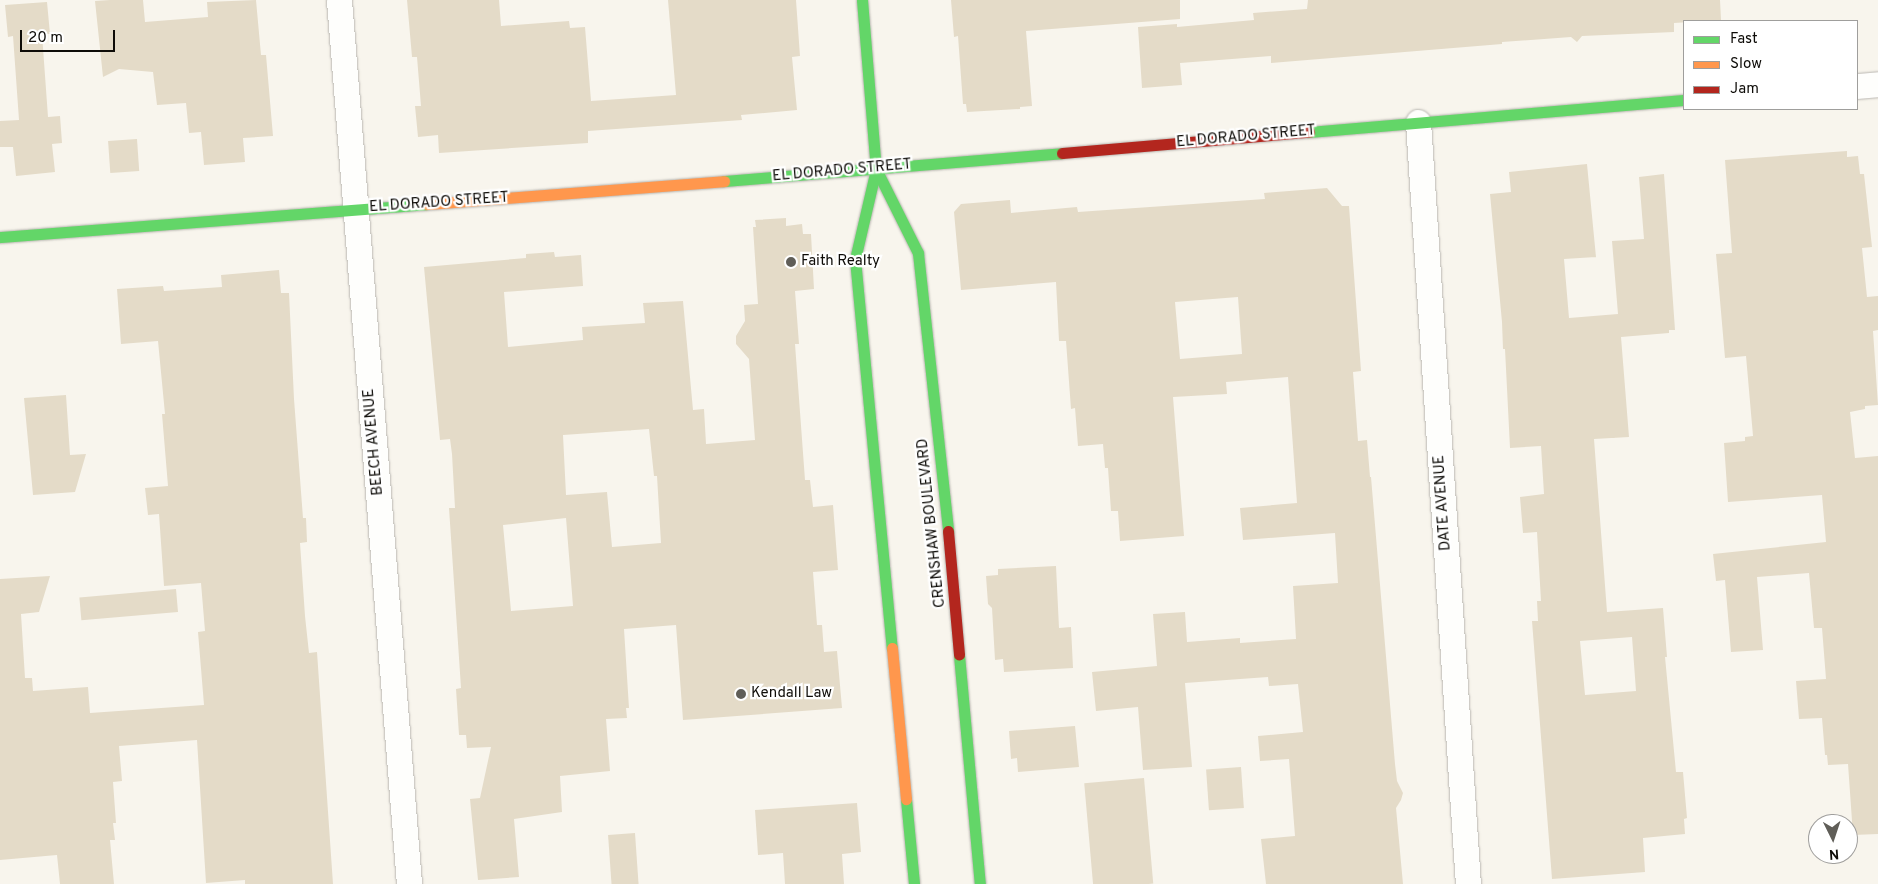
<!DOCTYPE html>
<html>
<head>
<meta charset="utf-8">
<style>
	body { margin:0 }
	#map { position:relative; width:1878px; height:884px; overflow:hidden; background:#f8f5ed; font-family:Overpass,sans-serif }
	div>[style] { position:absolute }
	.building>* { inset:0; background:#e4dbc8; transform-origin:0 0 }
	.roads { filter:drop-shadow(0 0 1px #b9b6b1) drop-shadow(0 0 1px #b9b6b1) }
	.street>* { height:25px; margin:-12.5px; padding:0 12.5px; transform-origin:12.5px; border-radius:12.5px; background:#fefefc }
	.fast>* { height:11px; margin:-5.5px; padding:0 5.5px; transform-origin:5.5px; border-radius:5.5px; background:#63d668 }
	.slow>* { height:11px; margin:-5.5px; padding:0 5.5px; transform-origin:5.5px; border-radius:5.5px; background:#ff974d }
	.jam>* { height:11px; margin:-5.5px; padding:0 5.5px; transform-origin:5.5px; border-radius:5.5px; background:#b3261e }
	.dots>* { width:14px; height:14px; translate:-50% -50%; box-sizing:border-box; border:2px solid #fff; border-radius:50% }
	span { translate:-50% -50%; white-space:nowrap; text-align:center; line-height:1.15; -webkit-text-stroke:4.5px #fff; paint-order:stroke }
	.street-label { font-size:15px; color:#0e0c08 }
	.poi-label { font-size:15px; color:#0e0c08 }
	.left { translate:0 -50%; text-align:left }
	.legend { position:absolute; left:1683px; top:20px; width:175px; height:90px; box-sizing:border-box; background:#fff; border:1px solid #9f9e9c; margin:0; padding:6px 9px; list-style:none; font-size:15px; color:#0e0c08 }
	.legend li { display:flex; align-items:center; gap:10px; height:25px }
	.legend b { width:25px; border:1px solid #9f9e9c }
	.north { position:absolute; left:1808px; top:814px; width:50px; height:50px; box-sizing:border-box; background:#fff; border:1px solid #9f9e9c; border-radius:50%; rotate:176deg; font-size:14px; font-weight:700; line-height:20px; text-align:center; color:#0e0c08 }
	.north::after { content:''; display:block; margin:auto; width:18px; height:22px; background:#605e58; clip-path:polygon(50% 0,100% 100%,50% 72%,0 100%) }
	.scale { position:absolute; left:20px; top:30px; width:95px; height:22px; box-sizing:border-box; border:2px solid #0e0c08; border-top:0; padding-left:6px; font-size:15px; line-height:18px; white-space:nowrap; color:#0e0c08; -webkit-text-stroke:4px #fff; paint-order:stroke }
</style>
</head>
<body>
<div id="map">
	<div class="building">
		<div style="clip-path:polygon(110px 0,143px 0,145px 22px,208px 17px,207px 2px,256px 0,261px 55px,266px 55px,273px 136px,243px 138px,245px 162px,204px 165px,201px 132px,189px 133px,186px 103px,157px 105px,153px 72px,119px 69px,103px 77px,95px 1px)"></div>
		<div style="clip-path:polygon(407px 0,499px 0,501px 26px,569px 21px,570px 28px,585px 27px,591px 101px,676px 95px,668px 0,796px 0,800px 56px,792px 57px,797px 110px,741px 115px,742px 120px,588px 131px,588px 143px,439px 153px,438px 135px,418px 137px,415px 106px,421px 106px,417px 57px,412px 57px)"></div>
		<div style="clip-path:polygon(951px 0,1180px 0,1180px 19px,1026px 31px,1032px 106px,1020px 107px,1020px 109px,967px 112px,966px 104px,963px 104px,958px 36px,954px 37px)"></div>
		<div style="clip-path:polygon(1308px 0,1720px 0,1721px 20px,1674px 23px,1674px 32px,1582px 36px,1577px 42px,1571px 37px,1502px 42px,1502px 44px,1271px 63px,1271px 56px,1180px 63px,1182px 85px,1142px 88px,1138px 27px,1177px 24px,1177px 27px,1254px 20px,1253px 13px,1307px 9px)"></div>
		<div style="clip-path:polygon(47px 2px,50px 34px,42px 34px,48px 117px,60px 116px,62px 143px,52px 144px,55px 172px,16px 176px,13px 147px,0 147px,0 121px,19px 120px,13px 36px,8px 37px,5px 5px)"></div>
		<div style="left:137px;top:139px;width:32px;height:29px;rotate:86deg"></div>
		<div style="clip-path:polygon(1847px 151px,1847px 157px,1858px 156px,1860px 174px,1864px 174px,1872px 247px,1862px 248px,1867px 297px,1878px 296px,1878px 330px,1873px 331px,1878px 405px,1865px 406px,1865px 409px,1850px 412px,1855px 458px,1878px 456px,1878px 834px,1853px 835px,1848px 764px,1828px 765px,1827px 755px,1825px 755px,1822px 718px,1799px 719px,1796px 681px,1826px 679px,1822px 628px,1814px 628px,1809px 573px,1757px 577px,1763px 650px,1731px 652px,1725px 580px,1716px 581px,1713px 554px,1826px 542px,1822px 495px,1728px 502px,1724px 443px,1745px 441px,1745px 437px,1753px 436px,1746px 356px,1725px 358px,1716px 254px,1732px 253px,1725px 160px)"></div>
		<div style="clip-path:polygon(evenodd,1587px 164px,1596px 257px,1564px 259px,1569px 318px,1618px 314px,1612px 241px,1644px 239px,1639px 177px,1664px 174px,1675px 330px,1669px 330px,1669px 333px,1621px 337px,1629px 437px,1594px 439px,1607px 612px,1663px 608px,1667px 657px,1665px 657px,1676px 772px,1683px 772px,1687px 818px,1684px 819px,1685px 834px,1643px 838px,1645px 872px,1552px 879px,1532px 621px,1538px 621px,1537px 601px,1541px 601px,1537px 532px,1523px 533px,1520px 497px,1544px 494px,1541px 446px,1510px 448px,1505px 349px,1503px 349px,1502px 322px,1490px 194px,1511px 192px,1509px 172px,1587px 164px,1632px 637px,1636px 691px,1585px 695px,1580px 641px,1632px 637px)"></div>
		<div style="clip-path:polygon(evenodd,1327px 188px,1342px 206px,1349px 206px,1361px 371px,1353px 372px,1358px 441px,1367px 440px,1370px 477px,1371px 477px,1395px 764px,1397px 781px,1403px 793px,1401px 800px,1396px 808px,1403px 884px,1266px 884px,1261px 839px,1295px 836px,1289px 759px,1260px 761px,1258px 736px,1303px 732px,1298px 684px,1269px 686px,1268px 677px,1185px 683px,1192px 767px,1143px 770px,1138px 707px,1096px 711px,1092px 672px,1157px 666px,1153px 614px,1185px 612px,1187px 642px,1240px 638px,1240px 643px,1296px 639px,1293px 586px,1338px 583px,1335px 533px,1243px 540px,1240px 508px,1297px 503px,1288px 377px,1226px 382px,1227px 394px,1173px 397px,1184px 536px,1120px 541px,1118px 511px,1111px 511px,1108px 468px,1105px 468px,1103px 444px,1078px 446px,1075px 408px,1071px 409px,1066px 341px,1059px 341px,1056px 282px,961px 290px,954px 212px,961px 204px,1010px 200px,1011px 213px,1077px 207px,1078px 212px,1265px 199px,1264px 193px,1327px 188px,1238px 297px,1242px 354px,1180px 359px,1175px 302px,1238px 297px)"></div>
		<div style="clip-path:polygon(evenodd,786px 218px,786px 226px,802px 224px,803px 234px,811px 234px,814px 289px,795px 291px,799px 344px,795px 344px,805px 480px,810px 480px,813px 507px,833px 505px,838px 570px,813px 572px,817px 625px,822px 625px,824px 652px,837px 651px,842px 708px,683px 720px,676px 625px,624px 629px,629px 708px,626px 708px,627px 718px,606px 719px,610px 771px,560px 776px,562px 812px,514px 819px,519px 877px,478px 880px,470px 799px,480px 798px,491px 747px,467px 748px,466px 735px,459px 735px,456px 689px,461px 688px,449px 508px,455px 508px,452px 454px,450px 439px,440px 440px,424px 267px,526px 258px,526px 254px,554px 252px,555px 257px,581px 255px,583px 286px,504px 292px,508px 347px,583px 340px,582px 327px,645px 323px,643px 303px,683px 301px,693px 410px,704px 409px,706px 444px,755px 440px,749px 359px,736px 344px,736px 336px,745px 321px,744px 305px,758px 304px,753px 227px,756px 227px,755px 220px,786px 218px,649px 429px,654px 476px,657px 476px,661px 543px,612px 547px,607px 492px,566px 495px,563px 435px,649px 429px,786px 218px,566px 518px,573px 606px,511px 611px,503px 525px,566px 518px)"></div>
		<div style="clip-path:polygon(279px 270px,281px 293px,289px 293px,294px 399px,303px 518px,306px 518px,307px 542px,300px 543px,305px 616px,309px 653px,317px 652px,333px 884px,245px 884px,245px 880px,206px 883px,197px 740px,119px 746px,122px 781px,113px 782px,116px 823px,113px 823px,115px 840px,110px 840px,114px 884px,60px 884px,57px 855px,0 860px,0 579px,50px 576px,39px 612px,21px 614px,25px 678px,32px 678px,33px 691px,88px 687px,90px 713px,204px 705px,198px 632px,205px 631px,201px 583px,164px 586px,159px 514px,148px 515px,145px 488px,168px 486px,162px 414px,165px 414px,158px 341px,121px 344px,117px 289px,163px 286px,164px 291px,222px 287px,221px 275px)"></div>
		<div style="clip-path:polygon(66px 395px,70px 455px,86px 454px,75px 492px,33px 495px,24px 398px)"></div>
		<div style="clip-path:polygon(1056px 566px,1059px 628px,1071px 627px,1073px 668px,1004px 672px,1003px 659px,995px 660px,992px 608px,988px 604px,986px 576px,998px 575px,998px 569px)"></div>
		<div style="left:176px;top:589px;width:23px;height:97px;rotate:85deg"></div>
		<div style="clip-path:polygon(1075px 726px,1079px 767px,1018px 772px,1017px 758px,1011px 759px,1009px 731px)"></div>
		<div style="left:1241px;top:767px;width:41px;height:35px;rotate:86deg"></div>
		<div style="left:1144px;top:778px;width:106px;height:60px;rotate:85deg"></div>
		<div style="clip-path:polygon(857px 803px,861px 852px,842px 854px,844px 884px,785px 884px,783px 853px,758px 855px,755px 810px)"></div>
		<div style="left:635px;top:833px;width:51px;height:27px;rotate:86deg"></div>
	</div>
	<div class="roads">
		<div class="street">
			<div style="left:339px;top:0;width:887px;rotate:85.47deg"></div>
			<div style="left:1857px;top:86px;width:21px;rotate:-5deg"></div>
			<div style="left:1418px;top:122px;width:764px;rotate:86.25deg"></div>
		</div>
		<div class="fast">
			<div style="left:862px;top:0;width:170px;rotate:85.3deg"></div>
			<div style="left:876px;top:169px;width:92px;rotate:103.1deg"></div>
			<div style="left:855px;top:259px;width:391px;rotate:84.6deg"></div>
			<div style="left:1309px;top:132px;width:376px;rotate:-4.9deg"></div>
			<div style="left:876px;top:169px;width:94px;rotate:63.4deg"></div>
			<div style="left:918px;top:253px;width:280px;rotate:83.8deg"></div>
			<div style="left:724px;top:181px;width:339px;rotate:-4.7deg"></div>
			<div style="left:0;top:237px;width:428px;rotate:-4.4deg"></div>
			<div style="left:959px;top:655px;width:230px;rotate:84.8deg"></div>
			<div style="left:906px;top:799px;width:85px;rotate:84.6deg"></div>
		</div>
		<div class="slow">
			<div style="left:427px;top:204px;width:298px;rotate:-4.4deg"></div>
			<div style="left:892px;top:648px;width:152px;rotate:84.7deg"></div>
		</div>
		<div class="jam">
			<div style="left:1062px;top:153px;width:248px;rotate:-4.9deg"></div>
			<div style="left:948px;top:531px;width:124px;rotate:84.9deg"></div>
		</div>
	</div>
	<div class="dots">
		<div style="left:791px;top:262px;background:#605e58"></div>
		<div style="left:741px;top:694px;background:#605e58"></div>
	</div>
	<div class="street-label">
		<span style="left:1246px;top:137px;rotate:-5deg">EL DORADO STREET</span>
		<span style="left:842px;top:171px;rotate:-5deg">EL DORADO STREET</span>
		<span style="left:439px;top:203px;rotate:-4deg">EL DORADO STREET</span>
		<span style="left:374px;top:442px;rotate:-95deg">BEECH AVENUE</span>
		<span style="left:1443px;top:503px;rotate:-94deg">DATE AVENUE</span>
		<span style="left:932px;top:523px;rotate:-96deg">CRENSHAW BOULEVARD</span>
	</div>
	<div class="poi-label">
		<span class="left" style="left:801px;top:262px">Faith Realty</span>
		<span class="left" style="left:751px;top:694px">Kendall Law</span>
	</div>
	<ul class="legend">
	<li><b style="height:6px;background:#63d668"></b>Fast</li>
	<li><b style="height:6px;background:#ff974d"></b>Slow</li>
	<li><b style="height:6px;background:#b3261e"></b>Jam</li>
	</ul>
	<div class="north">N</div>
	<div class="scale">20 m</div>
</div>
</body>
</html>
